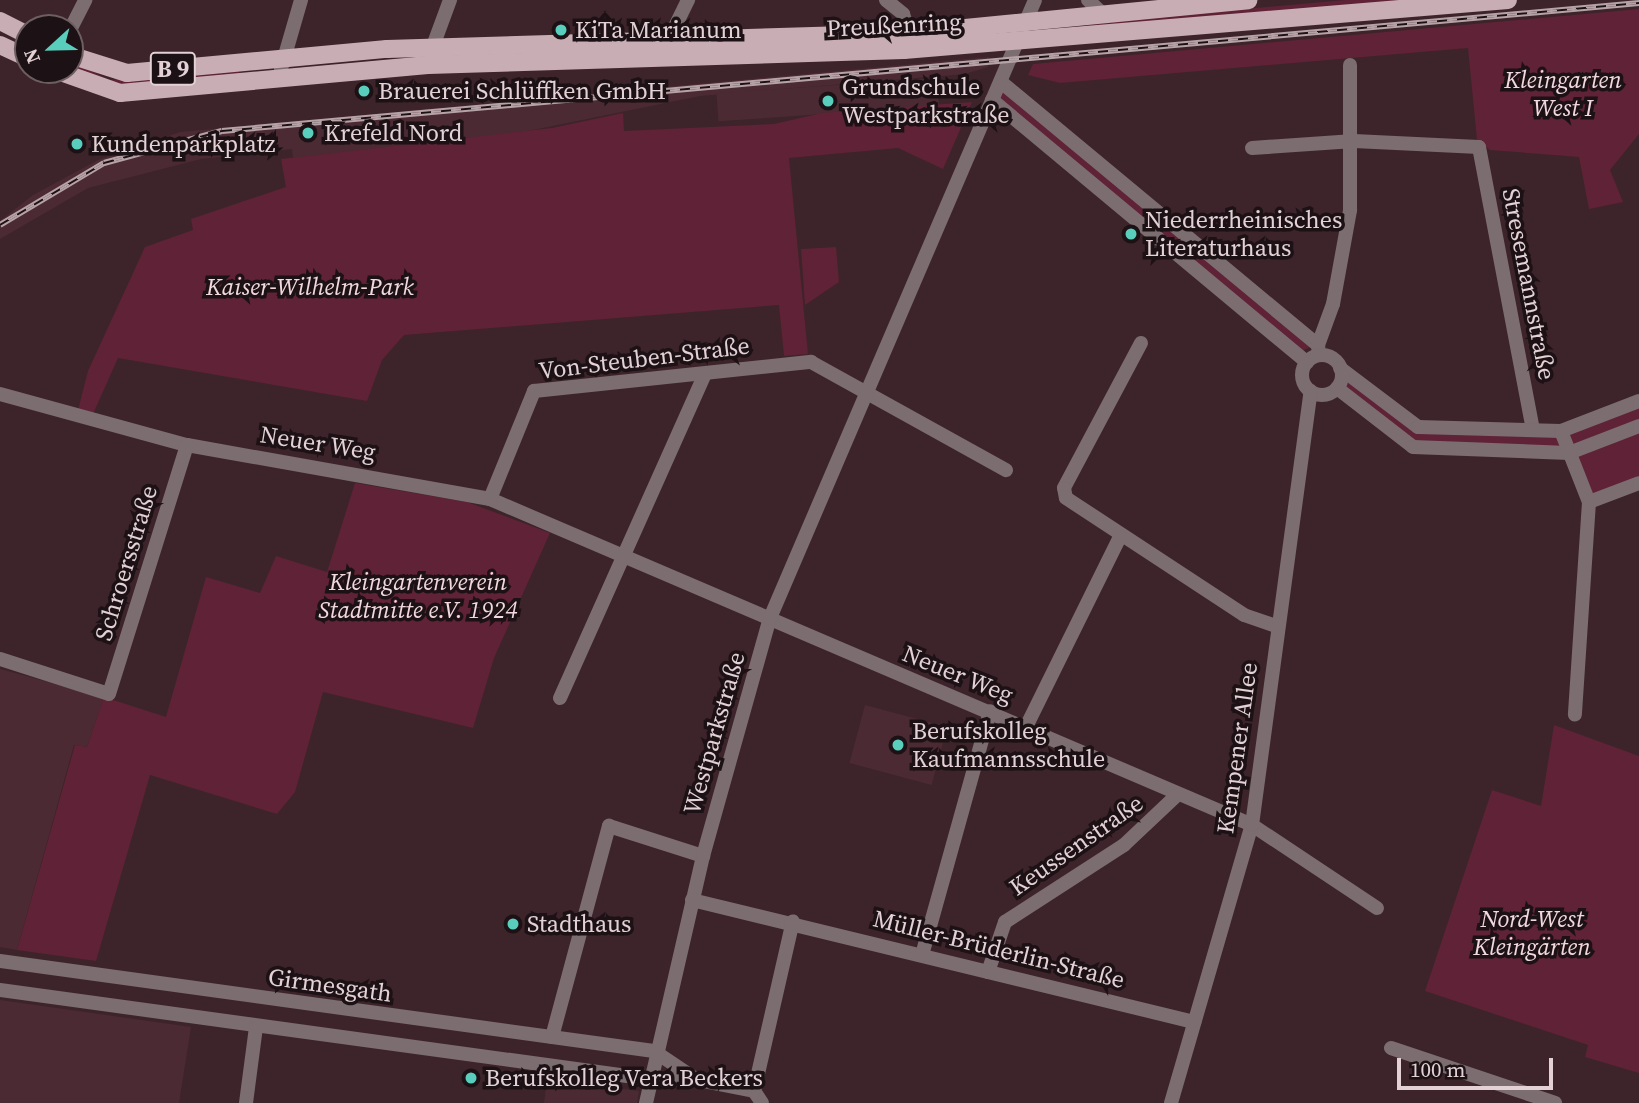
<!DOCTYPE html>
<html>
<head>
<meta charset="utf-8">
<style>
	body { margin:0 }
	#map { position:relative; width:1639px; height:1103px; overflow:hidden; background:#3d242a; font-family:"Source Serif 4",serif }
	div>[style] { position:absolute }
	.built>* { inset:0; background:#4b2a33; transform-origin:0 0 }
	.green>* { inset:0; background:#5f2236 }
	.minor>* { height:14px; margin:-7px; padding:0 7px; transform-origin:7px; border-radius:7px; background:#7b6d70 }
	.minor>.ring { margin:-7px; padding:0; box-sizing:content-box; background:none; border:14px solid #7b6d70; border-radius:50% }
	.major>* { height:18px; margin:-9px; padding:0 9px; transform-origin:9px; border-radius:9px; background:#c9adb4 }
	.rail>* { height:6px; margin-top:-3px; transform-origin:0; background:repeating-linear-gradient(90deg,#1c1114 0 10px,#b6a3a7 0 20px); box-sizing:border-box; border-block:2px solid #b6a3a7 }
	.dots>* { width:19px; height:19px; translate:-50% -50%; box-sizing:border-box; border:4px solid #1c1114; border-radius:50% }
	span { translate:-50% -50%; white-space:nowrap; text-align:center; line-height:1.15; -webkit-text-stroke:7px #1c1114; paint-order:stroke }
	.shield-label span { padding:2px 5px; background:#1c1114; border:2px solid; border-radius:5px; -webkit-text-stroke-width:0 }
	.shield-label { font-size:23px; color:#e3d1d5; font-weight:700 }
	.street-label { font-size:24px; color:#e3d1d5 }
	.poi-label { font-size:24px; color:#e3d1d5 }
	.left { translate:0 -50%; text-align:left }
	.park-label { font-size:24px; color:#f1d9df; font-style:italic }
	.north { position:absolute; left:14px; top:14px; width:70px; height:70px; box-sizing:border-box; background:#1c1114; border:2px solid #6c5e61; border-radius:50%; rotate:248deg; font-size:19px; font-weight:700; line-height:28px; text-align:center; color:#e3d1d5 }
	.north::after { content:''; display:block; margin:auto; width:24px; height:32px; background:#5acebd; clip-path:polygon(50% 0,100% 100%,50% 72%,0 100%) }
	.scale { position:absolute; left:1397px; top:1058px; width:156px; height:32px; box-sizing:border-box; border:4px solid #e3d1d5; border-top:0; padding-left:9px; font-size:21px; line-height:24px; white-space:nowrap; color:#e3d1d5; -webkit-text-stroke:5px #1c1114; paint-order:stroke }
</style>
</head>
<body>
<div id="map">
	<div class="built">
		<div style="clip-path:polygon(989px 57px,988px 67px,965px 74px,700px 96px,523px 132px,293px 158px,292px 149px,201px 159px,88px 188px,0 239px,0 221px,33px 195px,98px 160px,180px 132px)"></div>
		<div style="left:937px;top:78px;width:28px;height:221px;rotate:86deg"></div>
		<div style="clip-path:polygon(0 669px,104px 697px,87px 747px,74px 745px,17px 950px,0 947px)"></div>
		<div style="left:865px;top:705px;width:85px;height:60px;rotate:15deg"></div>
		<div style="clip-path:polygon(0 1000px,191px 1027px,179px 1103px,0 1103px)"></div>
		<div style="clip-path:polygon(547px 1079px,639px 1091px,637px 1103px,544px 1103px)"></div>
	</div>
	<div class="green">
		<div style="clip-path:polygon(1345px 0,1451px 0,1055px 30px,1142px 18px)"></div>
		<div style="clip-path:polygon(1639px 9px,1639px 134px,1610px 170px,1623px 202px,1589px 209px,1579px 157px,1490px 150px,1477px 140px,1468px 48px,1060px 83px,1028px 75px,1033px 64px)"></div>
		<div style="clip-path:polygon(70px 60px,109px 80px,238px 67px,240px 74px,107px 86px,70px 70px)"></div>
		<div style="clip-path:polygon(1004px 89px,1310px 347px,1302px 351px,999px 99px)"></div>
		<div style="clip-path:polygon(972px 102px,943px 169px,898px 148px,789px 158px,808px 354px,784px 356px,779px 305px,404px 335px,382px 360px,367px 401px,118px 358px,93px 414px,78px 410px,88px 371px,145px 247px,193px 230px,191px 219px,286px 187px,281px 159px,552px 128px,623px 113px,624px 131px,774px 124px,822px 113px)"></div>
		<div style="clip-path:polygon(836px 247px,839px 282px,805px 305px,801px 249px)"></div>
		<div style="clip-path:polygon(1349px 379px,1418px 427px,1565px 428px,1639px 403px,1639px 479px,1590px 498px,1570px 450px,1414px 444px,1343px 387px)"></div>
		<div style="clip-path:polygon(355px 483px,467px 502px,550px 533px,494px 658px,473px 728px,323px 692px,295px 792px,277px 814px,150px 775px,96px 961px,17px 950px,75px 745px,87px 747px,104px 697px,166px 717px,206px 577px,260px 593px,276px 556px,327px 572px)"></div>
		<div style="clip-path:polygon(1554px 725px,1639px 756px,1639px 1073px,1585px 1057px,1588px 1045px,1425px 991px,1492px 790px,1541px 806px)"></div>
	</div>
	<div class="minor">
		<div style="left:886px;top:0;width:22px;rotate:39deg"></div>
		<div style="left:903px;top:14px;width:20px;rotate:72deg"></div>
		<div style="left:1088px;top:0;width:18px;rotate:43deg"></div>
		<div style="left:70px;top:30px;width:34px;rotate:-63deg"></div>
		<div style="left:664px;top:49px;width:55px;rotate:-63.9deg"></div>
		<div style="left:429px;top:57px;width:61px;rotate:-69.8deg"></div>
		<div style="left:281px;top:69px;width:72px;rotate:-73.8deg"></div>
		<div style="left:1001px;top:82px;width:412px;rotate:39.7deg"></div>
		<div style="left:1318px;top:345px;width:10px;rotate:84deg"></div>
		<div style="left:992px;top:100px;width:410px;rotate:39.8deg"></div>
		<div style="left:1252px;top:148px;width:102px;rotate:-3.9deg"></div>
		<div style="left:1354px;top:141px;width:125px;rotate:2.7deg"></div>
		<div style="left:1479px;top:147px;width:287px;rotate:79.2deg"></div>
		<div style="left:1141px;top:343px;width:164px;rotate:118deg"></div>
		<div style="left:1064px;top:488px;width:10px;rotate:79deg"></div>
		<div style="left:1066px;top:498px;width:213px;rotate:33.3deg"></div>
		<div style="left:1244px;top:615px;width:34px;rotate:19deg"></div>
		<div style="left:1318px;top:345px;width:44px;rotate:-69.9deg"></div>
		<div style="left:1333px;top:304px;width:96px;rotate:-79.7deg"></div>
		<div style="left:1350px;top:210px;width:145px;rotate:-90deg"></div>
		<div class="ring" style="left:1302px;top:355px;width:26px;height:26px"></div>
		<div style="left:1340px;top:368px;width:98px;rotate:37.1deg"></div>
		<div style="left:1418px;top:427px;width:143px;rotate:1.6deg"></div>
		<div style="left:1561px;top:431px;width:84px;rotate:-21deg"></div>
		<div style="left:1337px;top:388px;width:96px;rotate:37.8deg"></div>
		<div style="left:1413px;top:447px;width:156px;rotate:2.2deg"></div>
		<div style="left:1569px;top:453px;width:75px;rotate:-21.1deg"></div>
		<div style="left:0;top:394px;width:194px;rotate:15.3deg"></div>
		<div style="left:187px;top:445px;width:308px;rotate:10.1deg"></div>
		<div style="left:490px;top:499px;width:829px;rotate:23.16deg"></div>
		<div style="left:1252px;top:825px;width:150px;rotate:33.6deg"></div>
		<div style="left:1561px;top:431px;width:76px;rotate:68.5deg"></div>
		<div style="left:1589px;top:502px;width:213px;rotate:93.8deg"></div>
		<div style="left:490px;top:499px;width:117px;rotate:-67.8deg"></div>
		<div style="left:534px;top:391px;width:279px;rotate:-6deg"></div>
		<div style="left:811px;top:362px;width:223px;rotate:29deg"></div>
		<div style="left:1589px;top:502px;width:53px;rotate:-20.8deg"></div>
		<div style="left:0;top:659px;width:114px;rotate:17.8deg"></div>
		<div style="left:109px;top:694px;width:261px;rotate:-72.6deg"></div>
		<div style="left:560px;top:698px;width:355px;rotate:-65.9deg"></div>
		<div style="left:1026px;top:727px;width:212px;rotate:-63.7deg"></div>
		<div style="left:692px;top:900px;width:517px;rotate:13.66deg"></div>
		<div style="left:922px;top:955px;width:253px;rotate:-74.4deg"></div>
		<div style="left:0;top:961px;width:660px;rotate:7.84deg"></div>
		<div style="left:654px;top:1051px;width:52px;rotate:34deg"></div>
		<div style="left:988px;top:972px;width:53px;rotate:-71.2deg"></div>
		<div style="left:1005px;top:922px;width:142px;rotate:-32.9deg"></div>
		<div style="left:1124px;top:845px;width:73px;rotate:-43.3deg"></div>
		<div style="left:0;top:990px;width:655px;rotate:7.81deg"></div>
		<div style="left:649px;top:1079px;width:49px;rotate:1.2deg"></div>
		<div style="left:698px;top:1080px;width:57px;rotate:11.1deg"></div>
		<div style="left:754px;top:1091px;width:14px;rotate:56deg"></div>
		<div style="left:552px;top:1037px;width:219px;rotate:-74.9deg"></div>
		<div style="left:609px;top:826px;width:99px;rotate:17.7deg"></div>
		<div style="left:1391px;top:1048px;width:173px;rotate:18.5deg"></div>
		<div style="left:754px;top:1091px;width:174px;rotate:-77.1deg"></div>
		<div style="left:246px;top:1103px;width:77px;rotate:-82.5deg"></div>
		<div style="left:646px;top:1103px;width:253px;rotate:-77deg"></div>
		<div style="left:703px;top:856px;width:247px;rotate:-74.3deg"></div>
		<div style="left:770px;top:618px;width:672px;rotate:-66.79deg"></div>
		<div style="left:1171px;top:1103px;width:290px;rotate:-73.8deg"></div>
		<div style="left:1252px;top:825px;width:438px;rotate:-82.3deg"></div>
	</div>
	<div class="major">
		<div style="left:0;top:21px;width:31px;rotate:27deg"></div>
		<div style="left:0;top:45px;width:31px;rotate:25deg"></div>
		<div style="left:70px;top:55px;width:60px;rotate:17.5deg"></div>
		<div style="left:127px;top:73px;width:261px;rotate:-5.3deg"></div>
		<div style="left:387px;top:49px;width:527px;rotate:-1.74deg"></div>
		<div style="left:914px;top:33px;width:336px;rotate:-5.6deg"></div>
		<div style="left:55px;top:70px;width:69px;rotate:19.5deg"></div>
		<div style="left:120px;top:93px;width:309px;rotate:-5.2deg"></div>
		<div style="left:428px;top:65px;width:476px;rotate:-1.8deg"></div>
		<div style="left:904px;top:50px;width:606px;rotate:-4.73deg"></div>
	</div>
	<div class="rail">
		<div style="left:0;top:225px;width:121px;rotate:-30.8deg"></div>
		<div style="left:104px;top:163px;width:122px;rotate:-15.2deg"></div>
		<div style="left:222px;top:131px;width:1423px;rotate:-5.16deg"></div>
	</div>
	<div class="dots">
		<div style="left:561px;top:30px;background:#5acebd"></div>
		<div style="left:364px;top:91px;background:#5acebd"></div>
		<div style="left:828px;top:101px;background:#5acebd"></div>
		<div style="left:308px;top:133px;background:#5acebd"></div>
		<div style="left:77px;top:144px;background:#5acebd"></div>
		<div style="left:1131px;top:234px;background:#5acebd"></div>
		<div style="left:898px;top:745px;background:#5acebd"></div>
		<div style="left:513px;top:924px;background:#5acebd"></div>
		<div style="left:471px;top:1078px;background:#5acebd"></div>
	</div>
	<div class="shield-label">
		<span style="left:173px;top:69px">B 9</span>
	</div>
	<div class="street-label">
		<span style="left:894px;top:25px;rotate:-3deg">Preußenring</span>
		<span style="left:1529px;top:284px;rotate:79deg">Stresemannstraße</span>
		<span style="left:644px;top:358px;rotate:-7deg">Von-Steuben-Straße</span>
		<span style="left:318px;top:443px;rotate:9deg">Neuer Weg</span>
		<span style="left:126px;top:563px;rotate:-73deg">Schroersstraße</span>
		<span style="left:958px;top:674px;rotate:22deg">Neuer Weg</span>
		<span style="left:714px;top:733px;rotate:-74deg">Westparkstraße</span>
		<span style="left:1237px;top:748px;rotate:-82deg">Kempener Allee</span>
		<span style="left:1076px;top:845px;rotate:-35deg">Keussenstraße</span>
		<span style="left:999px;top:949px;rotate:14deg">Müller-Brüderlin-Straße</span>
		<span style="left:330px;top:985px;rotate:8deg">Girmesgath</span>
	</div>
	<div class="poi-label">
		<span class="left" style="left:575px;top:30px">KiTa Marianum</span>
		<span class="left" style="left:842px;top:101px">Grundschule<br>Westparkstraße</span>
		<span class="left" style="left:378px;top:91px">Brauerei Schlüffken GmbH</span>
		<span class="left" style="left:324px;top:133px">Krefeld Nord</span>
		<span class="left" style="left:91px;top:144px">Kundenparkplatz</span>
		<span class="left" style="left:1145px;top:234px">Niederrheinisches<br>Literaturhaus</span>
		<span class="left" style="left:912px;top:745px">Berufskolleg<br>Kaufmannsschule</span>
		<span class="left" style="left:527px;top:924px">Stadthaus</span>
		<span class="left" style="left:485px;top:1078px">Berufskolleg Vera Beckers</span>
	</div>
	<div class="park-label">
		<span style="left:1563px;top:94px">Kleingarten<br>West I</span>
		<span style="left:310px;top:287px">Kaiser-Wilhelm-Park</span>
		<span style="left:418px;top:596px">Kleingartenverein<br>Stadtmitte e.V. 1924</span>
		<span style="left:1532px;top:933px">Nord-West<br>Kleingärten</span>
	</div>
	<div class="north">N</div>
	<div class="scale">100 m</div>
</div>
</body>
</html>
